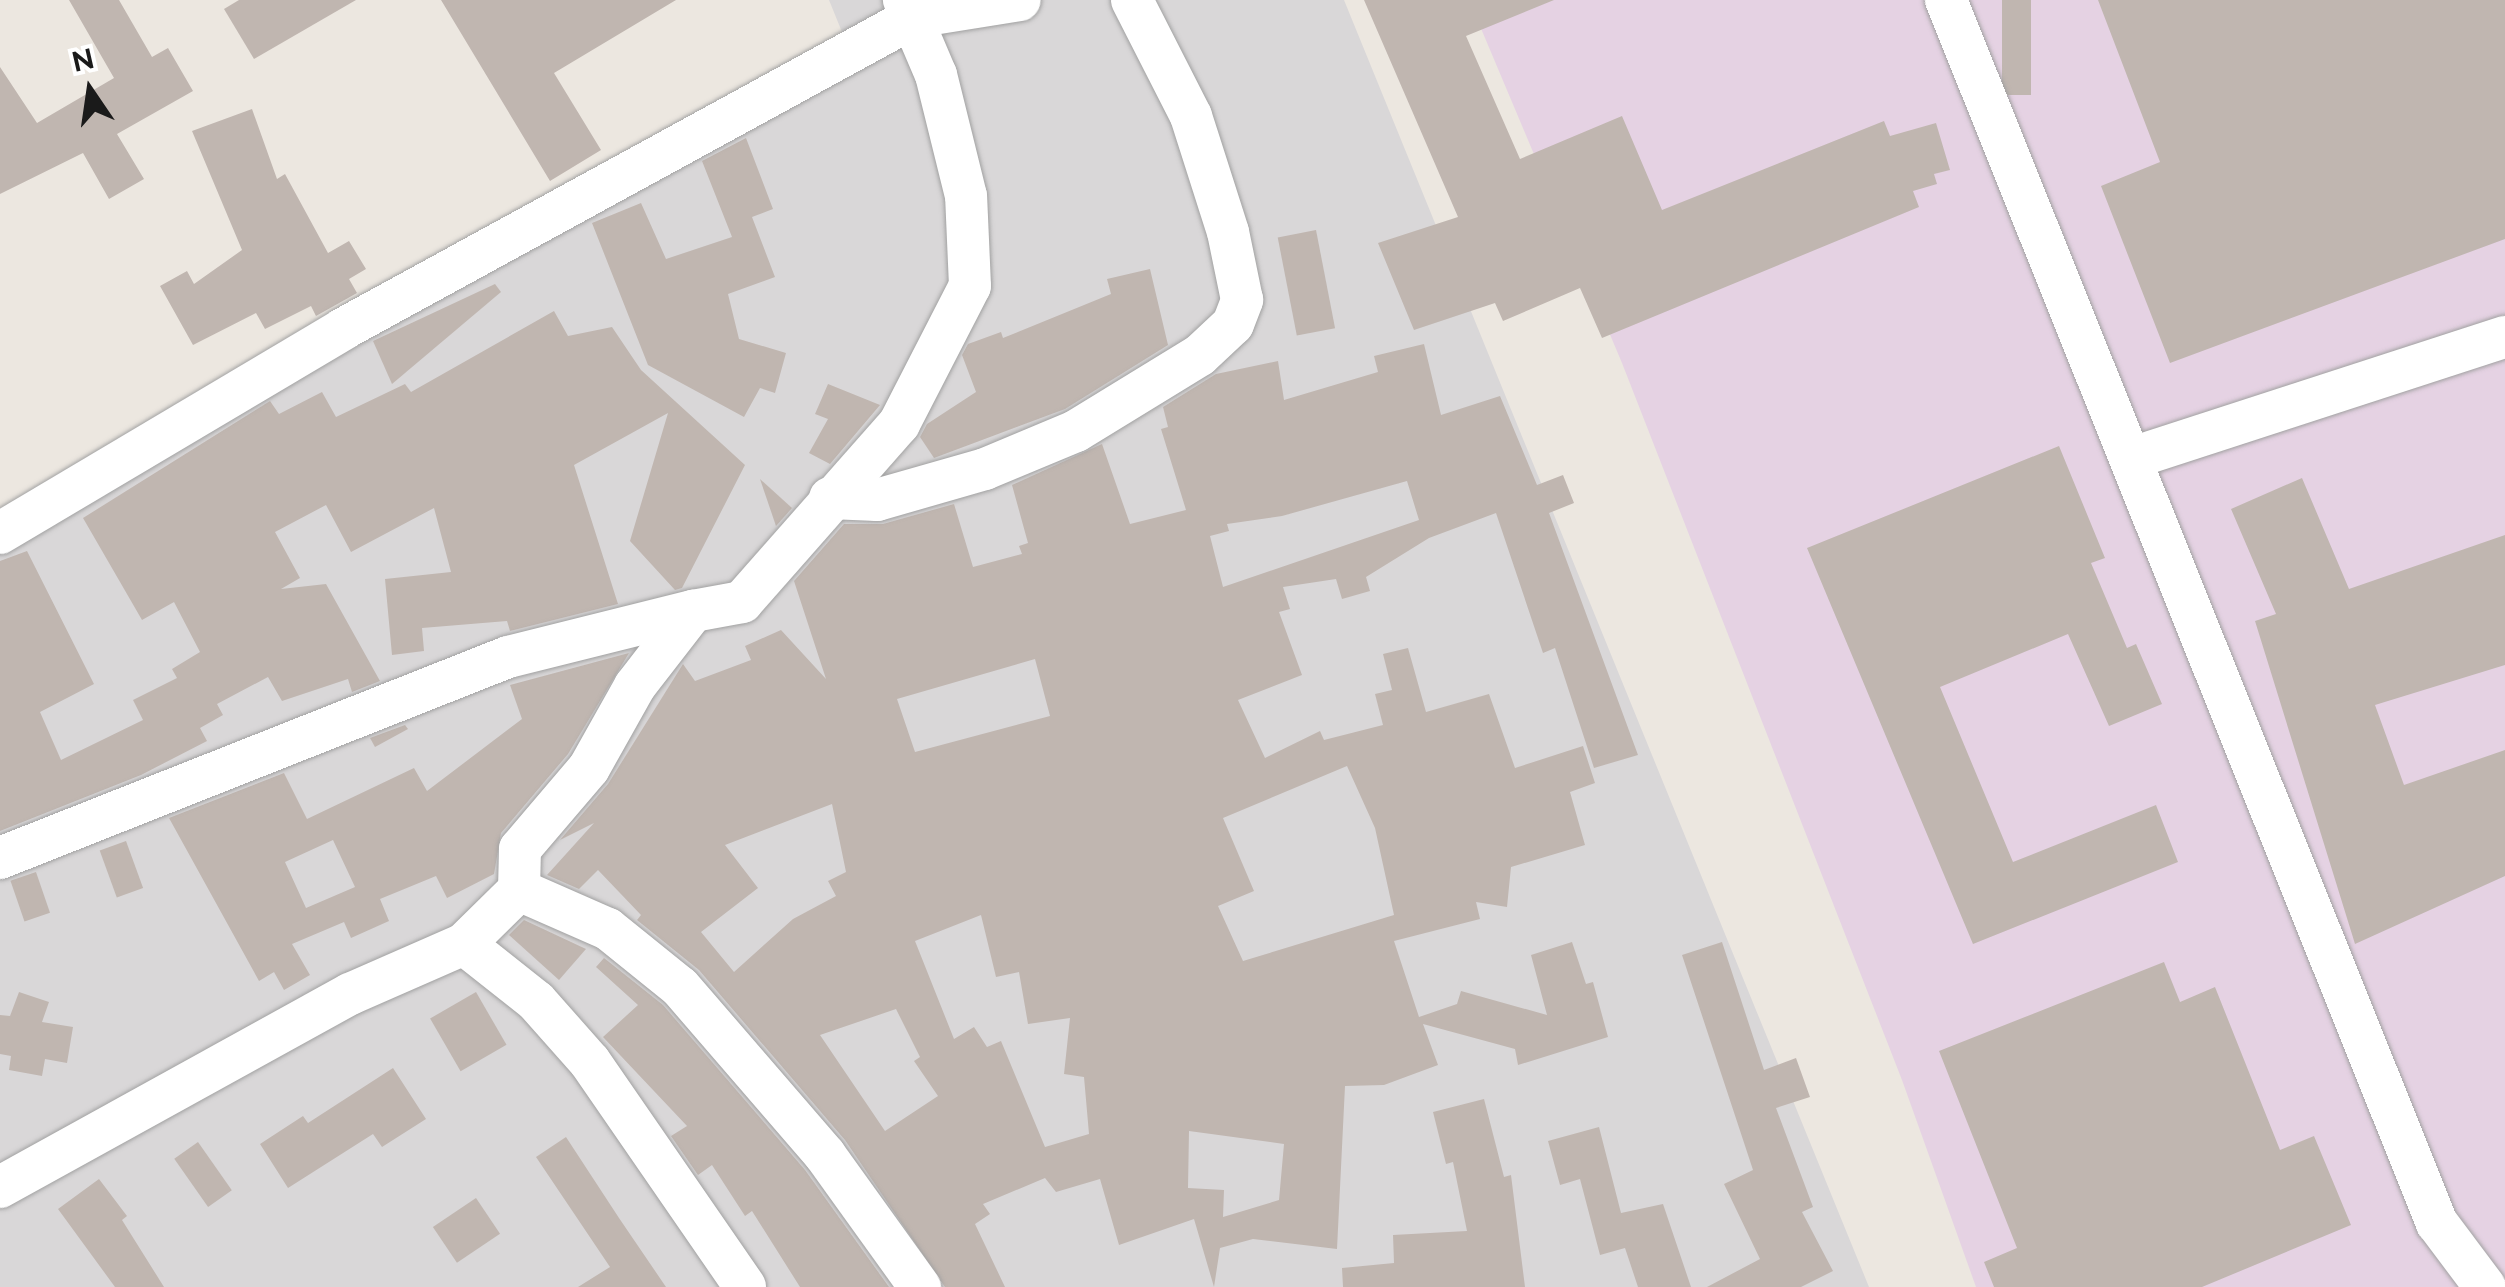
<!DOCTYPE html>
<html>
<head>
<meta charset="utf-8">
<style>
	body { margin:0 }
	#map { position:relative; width:2505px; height:1287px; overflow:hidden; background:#ece7e0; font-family:Raleway,sans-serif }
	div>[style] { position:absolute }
	.residential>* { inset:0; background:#d9d7d8 }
	.industrial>* { inset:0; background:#e5d2e3 }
	.building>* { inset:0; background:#c0b6b0; transform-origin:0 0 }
	.roads { filter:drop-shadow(0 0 2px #a1a1a1) drop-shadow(0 0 2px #a1a1a1) }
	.minor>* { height:42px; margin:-21px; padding:0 21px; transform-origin:21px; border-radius:21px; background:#fff }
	span { translate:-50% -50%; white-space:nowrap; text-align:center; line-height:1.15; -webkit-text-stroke:8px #fff; paint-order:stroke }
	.north { position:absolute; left:40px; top:40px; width:100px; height:100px; -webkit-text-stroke:8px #fff; paint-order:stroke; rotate:347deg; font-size:28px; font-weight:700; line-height:40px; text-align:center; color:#1a1a1a }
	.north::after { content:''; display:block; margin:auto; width:35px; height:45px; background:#1a1a1a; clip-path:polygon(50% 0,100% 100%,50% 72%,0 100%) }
</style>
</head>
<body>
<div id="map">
	<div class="residential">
		<div style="clip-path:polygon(829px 0,1344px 0,1869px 1287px,0 1287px,0 543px,857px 69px)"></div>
	</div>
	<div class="industrial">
		<div style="clip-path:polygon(1469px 0,2505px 0,2505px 1287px,1976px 1287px,1902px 1080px,1622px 363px)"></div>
	</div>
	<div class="building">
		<div style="clip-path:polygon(69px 0,119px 0,152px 57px,168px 48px,193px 91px,117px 134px,144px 179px,109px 199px,83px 153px,0 194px,0 67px,37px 123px,114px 78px)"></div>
		<div style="clip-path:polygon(239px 0,356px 0,254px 59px,224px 9px)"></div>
		<div style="clip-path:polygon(441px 0,676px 0,554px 73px,601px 150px,550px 181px)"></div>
		<div style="clip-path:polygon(1364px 0,1554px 0,1466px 36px,1520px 159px,1622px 116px,1662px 210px,1884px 121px,1890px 136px,1936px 123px,1950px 170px,1934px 174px,1937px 184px,1913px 191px,1919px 207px,1602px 338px,1580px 288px,1503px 321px,1495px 303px,1414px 330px,1378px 243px,1458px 217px)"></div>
		<div style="left:2002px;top:0;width:29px;height:95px"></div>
		<div style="clip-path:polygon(2098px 0,2505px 0,2505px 239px,2170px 363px,2101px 186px,2160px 162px)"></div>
		<div style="clip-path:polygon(252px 109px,277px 179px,285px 174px,328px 253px,349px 241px,366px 269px,349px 279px,357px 293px,316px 316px,311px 306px,265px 329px,256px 313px,193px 345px,160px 286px,187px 271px,194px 284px,242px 250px,192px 131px)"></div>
		<div style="clip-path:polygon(746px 138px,773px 209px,752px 217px,775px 277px,728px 294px,739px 339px,786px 353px,775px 393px,760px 388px,744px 417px,648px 365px,592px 223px,641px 203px,666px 259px,732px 237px,702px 161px)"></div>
		<div style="left:1316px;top:230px;width:100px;height:39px;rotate:79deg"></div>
		<div style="clip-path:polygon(1150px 269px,1168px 345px,1065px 409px,934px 458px,920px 437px,927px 424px,976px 392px,962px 355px,968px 344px,1001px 332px,1003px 338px,1111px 294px,1107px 279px)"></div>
		<div style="clip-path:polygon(495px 284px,501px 292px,392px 384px,373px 341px)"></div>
		<div style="clip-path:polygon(554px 311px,568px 336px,612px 327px,641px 370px,745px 465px,682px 588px,675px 590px,630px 541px,668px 413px,574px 465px,618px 604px,510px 631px,507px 621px,422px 628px,424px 651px,392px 655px,385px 579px,451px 572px,434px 508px,351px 552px,326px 505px,275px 532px,300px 578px,281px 589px,326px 584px,380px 681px,352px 692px,348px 679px,282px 701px,268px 677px,217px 704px,223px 715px,200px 728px,207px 741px,141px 775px,0 831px,0 561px,27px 551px,94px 684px,40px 712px,61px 760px,143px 720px,133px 700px,177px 678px,172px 669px,200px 652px,174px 602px,142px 620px,83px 518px,270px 401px,279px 414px,322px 392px,336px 417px,405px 384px,411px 392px)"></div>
		<div style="clip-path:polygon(evenodd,1424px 344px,1441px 415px,1500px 396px,1537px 485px,1563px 475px,1574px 503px,1549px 513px,1638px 755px,1594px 768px,1555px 648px,1543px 653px,1496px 513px,1429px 538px,1366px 577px,1370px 591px,1342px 599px,1336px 579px,1283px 587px,1290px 609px,1279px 612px,1302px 675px,1238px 700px,1265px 758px,1320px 731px,1324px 740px,1383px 725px,1375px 694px,1392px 690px,1383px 654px,1408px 648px,1426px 712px,1489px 694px,1515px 768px,1583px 746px,1595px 783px,1570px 792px,1585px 845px,1511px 867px,1507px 907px,1476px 902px,1480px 919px,1394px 941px,1419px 1017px,1457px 1004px,1461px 991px,1547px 1015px,1531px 955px,1572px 942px,1586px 984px,1593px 982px,1608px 1037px,1518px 1065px,1515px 1049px,1423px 1024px,1438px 1065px,1384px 1085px,1345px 1086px,1337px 1249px,1253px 1239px,1220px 1248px,1214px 1287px,1194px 1219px,1119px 1245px,1100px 1179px,1056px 1192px,1045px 1178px,983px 1204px,990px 1214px,975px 1224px,1005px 1287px,945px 1287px,845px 1140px,699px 970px,637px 920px,641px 915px,598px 870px,579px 889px,547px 875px,594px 823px,560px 840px,608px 784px,683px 664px,695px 681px,751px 660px,745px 646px,781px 630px,826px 679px,794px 581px,844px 524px,883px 524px,954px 504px,973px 567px,1022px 554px,1019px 546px,1028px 543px,1012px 485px,1102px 444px,1130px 524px,1186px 510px,1161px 429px,1168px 427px,1163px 407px,1216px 374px,1278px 361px,1284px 400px,1378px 372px,1374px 356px,1424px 344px,1407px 481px,1419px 520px,1223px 587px,1210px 536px,1229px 531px,1227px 524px,1282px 516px,1407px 481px,1424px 344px,1035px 659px,1050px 716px,915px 752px,897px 699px,1035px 659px,1424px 344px,1347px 766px,1375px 828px,1394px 915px,1243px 961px,1218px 906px,1254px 891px,1223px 818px,1347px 766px,1424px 344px,832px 804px,846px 872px,828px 881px,836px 896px,793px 919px,734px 972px,701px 932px,758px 888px,725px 845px,832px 804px,1424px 344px,981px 915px,996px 977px,1019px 972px,1028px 1024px,1070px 1018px,1064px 1074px,1084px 1077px,1089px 1134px,1045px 1147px,1001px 1041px,987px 1047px,974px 1027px,954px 1039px,915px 941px,981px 915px,1424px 344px,896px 1009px,920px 1057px,914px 1061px,938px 1096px,885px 1131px,820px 1035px,896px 1009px,1424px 344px,1189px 1131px,1284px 1144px,1279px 1200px,1223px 1217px,1224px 1190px,1188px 1188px,1189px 1131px)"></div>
		<div style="clip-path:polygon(828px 384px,880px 405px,830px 464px,809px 453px,828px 419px,815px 414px)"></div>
		<div style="clip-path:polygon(2059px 446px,2105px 558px,2091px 563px,2127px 648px,2136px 644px,2162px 704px,2109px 726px,2068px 634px,1940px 687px,2013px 862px,2156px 805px,2178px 862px,1973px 944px,1807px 548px)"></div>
		<div style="clip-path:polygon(2302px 478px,2349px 589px,2505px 535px,2505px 665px,2375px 705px,2404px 785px,2505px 750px,2505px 876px,2355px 944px,2255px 621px,2276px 614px,2231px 509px)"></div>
		<div style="clip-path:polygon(760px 479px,792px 508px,776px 526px)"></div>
		<div style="clip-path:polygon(evenodd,629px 653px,568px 754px,501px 833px,494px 874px,447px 898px,436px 876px,380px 899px,389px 921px,351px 938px,344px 922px,292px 944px,310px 975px,284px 990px,274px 972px,259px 981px,169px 818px,284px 773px,307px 819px,414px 768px,427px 791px,522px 719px,510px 685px,629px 653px,333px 840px,355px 887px,306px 908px,285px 862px,333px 840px)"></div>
		<div style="clip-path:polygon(405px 725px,408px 729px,375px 747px,370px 738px)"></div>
		<div style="left:126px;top:841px;width:50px;height:28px;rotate:70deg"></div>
		<div style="left:36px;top:872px;width:43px;height:27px;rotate:71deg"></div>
		<div style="clip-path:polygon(524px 920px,586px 949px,559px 980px,509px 935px)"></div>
		<div style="clip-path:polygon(1722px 942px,1764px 1070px,1796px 1058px,1810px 1097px,1776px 1108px,1813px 1207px,1802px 1212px,1833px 1271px,1801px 1287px,1707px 1287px,1760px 1259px,1724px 1184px,1753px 1170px,1682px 955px)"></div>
		<div style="clip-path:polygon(604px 958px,663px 1005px,805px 1170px,889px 1287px,800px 1287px,752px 1211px,745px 1216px,712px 1165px,698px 1175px,671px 1136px,687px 1126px,603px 1037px,638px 1005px,596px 967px)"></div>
		<div style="clip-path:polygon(2164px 962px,2180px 1002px,2215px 987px,2280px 1150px,2314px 1136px,2351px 1225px,2202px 1287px,1994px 1287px,1984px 1262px,2017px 1248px,1939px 1051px)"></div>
		<div style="clip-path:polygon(19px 992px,49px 1002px,42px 1022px,73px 1027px,67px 1063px,45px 1059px,42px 1076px,9px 1070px,11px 1056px,0 1054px,0 1015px,10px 1016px)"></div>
		<div style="left:476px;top:992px;width:61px;height:53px;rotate:60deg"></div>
		<div style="clip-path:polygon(393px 1068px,426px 1119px,382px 1147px,373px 1134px,288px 1188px,260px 1144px,303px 1116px,308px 1123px)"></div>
		<div style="clip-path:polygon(1484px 1099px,1504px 1177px,1511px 1175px,1525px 1287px,1343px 1287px,1342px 1268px,1394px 1263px,1393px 1235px,1467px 1231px,1453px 1162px,1446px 1164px,1433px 1112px)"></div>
		<div style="clip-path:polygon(1599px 1127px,1621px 1213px,1663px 1204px,1691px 1287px,1638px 1287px,1625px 1248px,1600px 1255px,1580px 1179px,1560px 1185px,1548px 1141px)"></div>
		<div style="clip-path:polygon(566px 1137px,619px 1218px,666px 1287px,578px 1287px,610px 1267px,536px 1157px)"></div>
		<div style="left:198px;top:1142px;width:59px;height:29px;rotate:55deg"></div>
		<div style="clip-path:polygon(99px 1179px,127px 1216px,122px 1220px,164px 1287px,115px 1287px,58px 1209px)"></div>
		<div style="left:476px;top:1198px;width:43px;height:52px;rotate:56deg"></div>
	</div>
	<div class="roads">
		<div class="minor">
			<div style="left:1946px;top:0;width:1318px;rotate:68.13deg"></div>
			<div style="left:2437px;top:1223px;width:80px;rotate:53.1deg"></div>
			<div style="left:2132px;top:458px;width:392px;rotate:-18deg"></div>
			<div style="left:830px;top:498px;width:47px;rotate:2.4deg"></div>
			<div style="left:877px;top:500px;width:112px;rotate:-16deg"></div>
			<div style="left:985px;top:469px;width:99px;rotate:-22.7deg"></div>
			<div style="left:1076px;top:431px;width:145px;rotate:-31.5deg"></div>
			<div style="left:1200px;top:355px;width:45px;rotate:-43.2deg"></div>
			<div style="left:1233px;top:324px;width:26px;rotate:-69deg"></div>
			<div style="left:1242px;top:300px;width:69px;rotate:-101.6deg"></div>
			<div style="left:1228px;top:232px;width:122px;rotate:-107.7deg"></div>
			<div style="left:1191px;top:116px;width:130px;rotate:-117deg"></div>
			<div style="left:0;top:533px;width:399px;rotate:-30.7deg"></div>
			<div style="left:343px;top:329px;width:651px;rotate:-28.65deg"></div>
			<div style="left:914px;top:17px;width:107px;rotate:-9.1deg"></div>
			<div style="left:0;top:858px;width:546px;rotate:-21.59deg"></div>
			<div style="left:508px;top:657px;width:191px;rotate:-14deg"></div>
			<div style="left:519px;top:890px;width:97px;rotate:23.7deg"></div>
			<div style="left:608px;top:929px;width:92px;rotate:38.9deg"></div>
			<div style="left:680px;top:987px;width:222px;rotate:49.2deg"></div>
			<div style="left:825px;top:1155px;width:163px;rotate:54.3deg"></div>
			<div style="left:464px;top:944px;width:92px;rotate:38.4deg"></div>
			<div style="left:536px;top:1001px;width:81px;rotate:48.5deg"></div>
			<div style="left:590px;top:1062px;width:273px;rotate:55.4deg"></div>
			<div style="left:0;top:1187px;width:400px;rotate:-28.9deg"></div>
			<div style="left:350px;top:994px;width:124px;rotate:-23.7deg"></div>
			<div style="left:464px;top:944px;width:77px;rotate:-44.5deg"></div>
			<div style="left:519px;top:890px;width:41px;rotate:-88.6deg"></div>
			<div style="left:520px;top:849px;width:106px;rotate:-49.6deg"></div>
			<div style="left:589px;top:768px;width:94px;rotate:-60.7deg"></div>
			<div style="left:635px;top:686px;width:95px;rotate:-52.3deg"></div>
			<div style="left:693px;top:611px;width:50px;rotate:-10.4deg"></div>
			<div style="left:742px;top:602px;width:237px;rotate:-48.6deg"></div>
			<div style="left:899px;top:424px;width:155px;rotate:-62.8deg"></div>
			<div style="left:970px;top:286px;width:90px;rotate:-92.5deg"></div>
			<div style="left:966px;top:196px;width:125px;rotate:-103.9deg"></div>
			<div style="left:936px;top:75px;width:82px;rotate:-113.1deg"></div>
		</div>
	</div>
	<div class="north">N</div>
</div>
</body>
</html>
